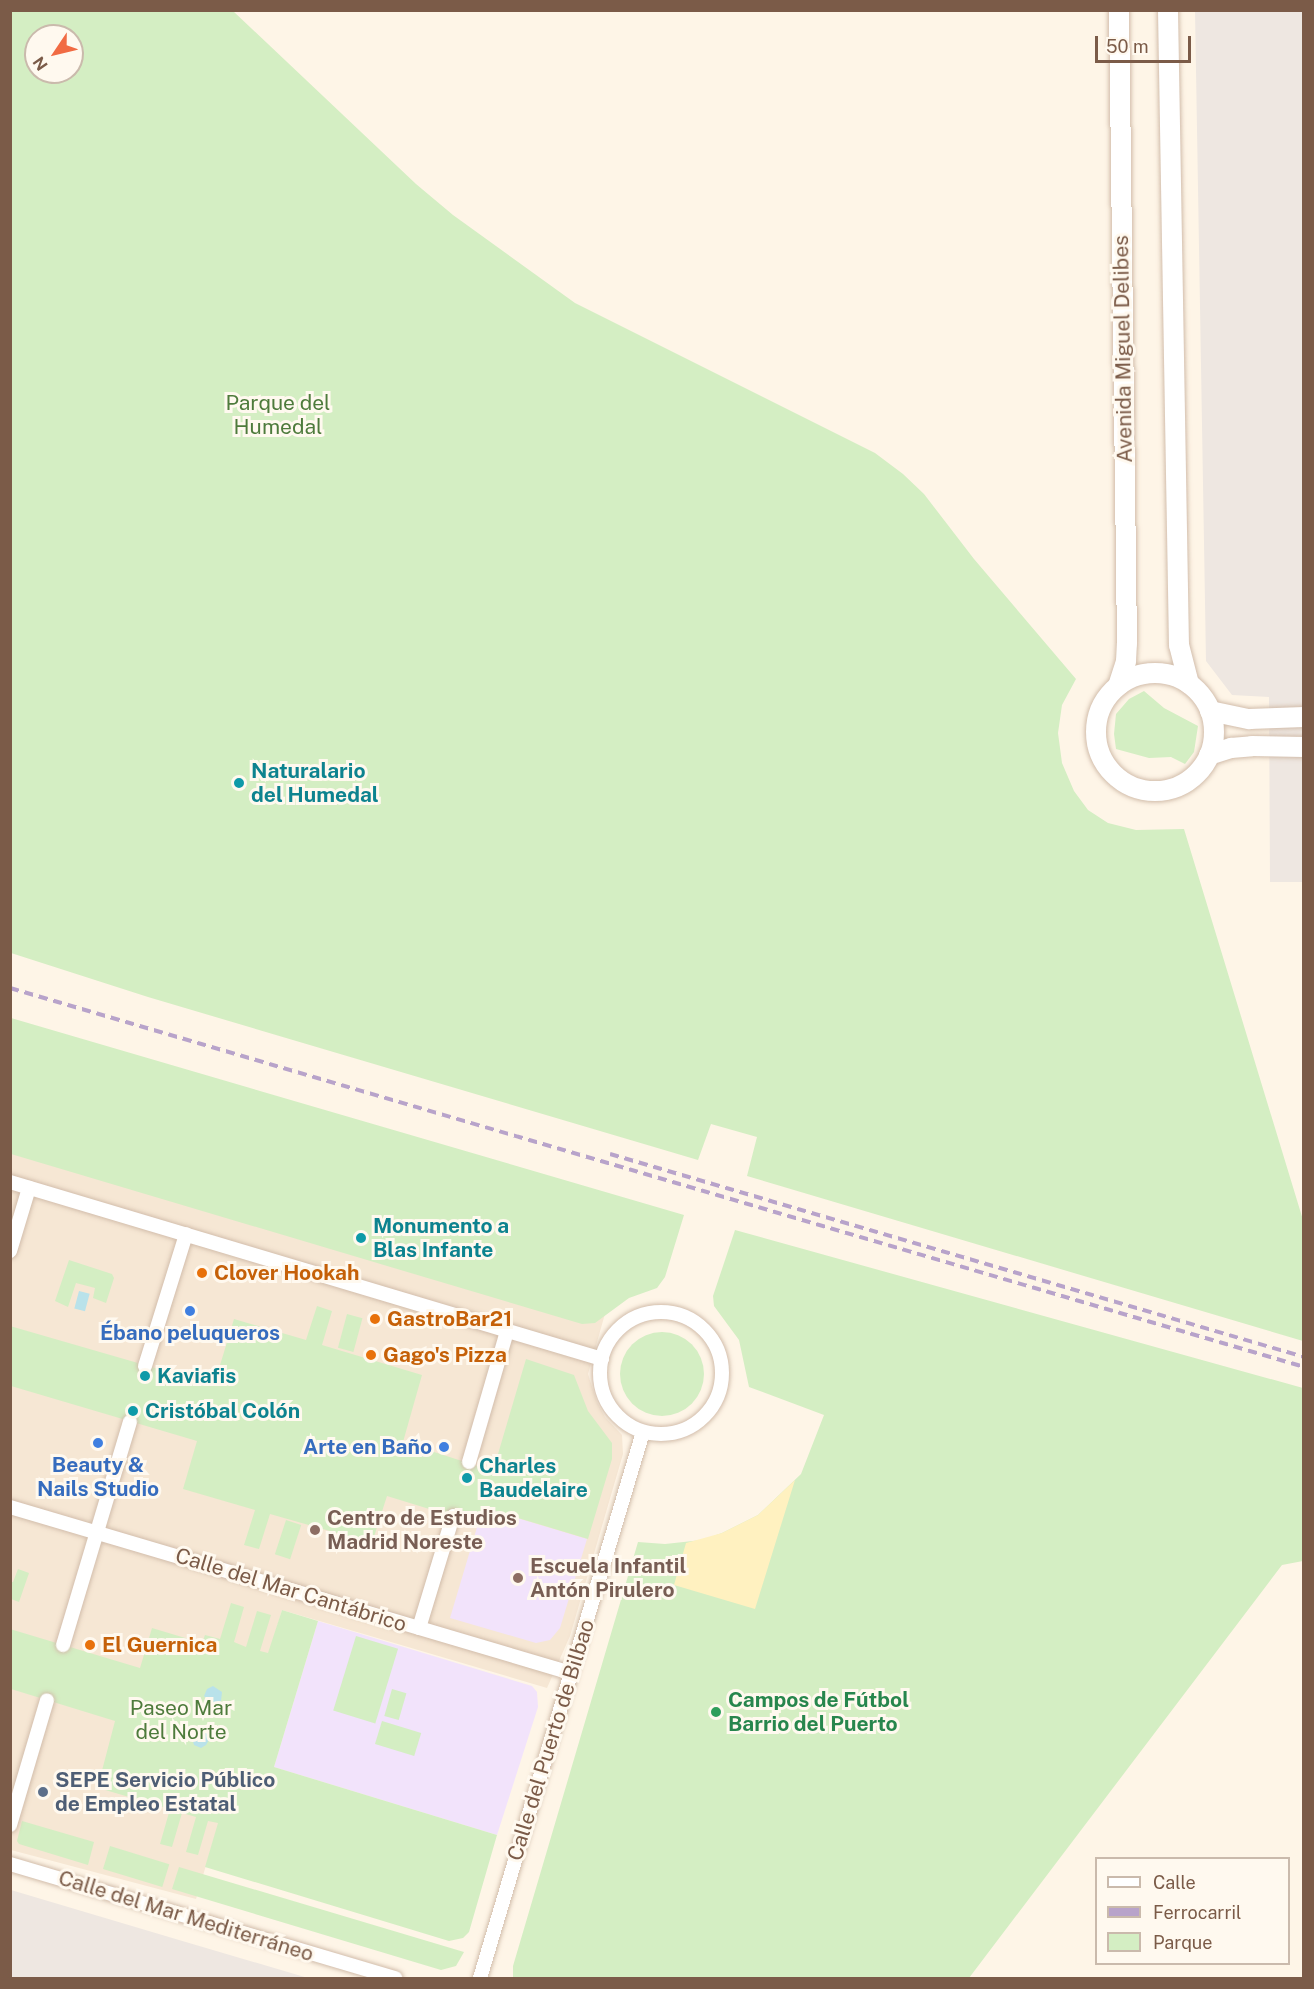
<!DOCTYPE html>
<html>
<head>
<meta charset="utf-8">
<style>
	body { margin:0 }
	#map { position:relative; width:1314px; height:1989px; overflow:hidden; background:#fef5e7; font-family:"Public Sans",sans-serif }
	div>[style] { position:absolute }
	.residential>* { inset:0; background:#f6e7d4 }
	.industrial>* { inset:0; background:#eee7e1 }
	.education>* { inset:0; background:#f2e3fb }
	.green>* { inset:0; background:#d4eec3; transform-origin:0 0 }
	.round { border-radius:50% }
	.sand>* { inset:0; background:#fff1c0 }
	.water>* { inset:0; background:#b9e2ea; transform-origin:0 0 }
	.roads { filter:drop-shadow(0 0 2px #d2bdab) drop-shadow(0 0 2px #d2bdab) }
	.street>* { height:14px; margin:-7px; padding:0 7px; transform-origin:7px; border-radius:7px; background:#fff }
	.street>.ring { margin:-7px; padding:0; box-sizing:content-box; background:none; border:14px solid #fff; border-radius:50% }
	.secondary>* { height:20px; margin:-10px; padding:0 10px; transform-origin:10px; border-radius:10px; background:#fff }
	.secondary>.ring { margin:-10px; padding:0; box-sizing:content-box; background:none; border:20px solid #fff; border-radius:50% }
	.rail>* { height:4px; margin-top:-2px; transform-origin:0; background:repeating-linear-gradient(90deg,#b8a3ca 0 9px,transparent 0 15px) }
	.dots>* { width:16px; height:16px; translate:-50% -50%; box-sizing:border-box; border:3px solid #fff9ef; border-radius:50% }
	span { translate:-50% -50%; white-space:nowrap; text-align:center; line-height:1.15; -webkit-text-stroke:6px #fff9ef; paint-order:stroke }
	.street-label { font-size:21px; color:#7b5b48 }
	.park-label { font-size:21px; color:#4e7b3c }
	.culture-label { font-size:21px; color:#0d838f; font-weight:700 }
	.left { translate:0 -50%; text-align:left }
	.food-label { font-size:21px; color:#c56008; font-weight:700 }
	.shop-label { font-size:21px; color:#366cbe; font-weight:700 }
	.right { translate:-100% -50%; text-align:right }
	.education-label { font-size:21px; color:#785e54; font-weight:700 }
	.leisure-label { font-size:21px; color:#27864d; font-weight:700 }
	.service-label { font-size:21px; color:#4e5e75; font-weight:700 }
	.frame { position:absolute; inset:0; border:12px solid #7b5b48; pointer-events:none }
	.legend { position:absolute; left:1095px; top:1857px; width:195px; height:108px; box-sizing:border-box; background:#fff9ef; border:2px solid #cabaac; margin:0; padding:8px 10px; list-style:none; font-size:18px; color:#7b5b48 }
	.legend li { display:flex; align-items:center; gap:12px; height:30px }
	.legend b { width:30px; border:2px solid #cabaac }
	.north { position:absolute; left:24px; top:24px; width:60px; height:60px; box-sizing:border-box; background:#fff9ef; border:2px solid #cabaac; border-radius:50%; rotate:235deg; font-size:16px; font-weight:700; line-height:24px; text-align:center; color:#7b5b48 }
	.north::after { content:''; display:block; margin:auto; width:21px; height:27px; background:#f16b43; clip-path:polygon(50% 0,100% 100%,50% 72%,0 100%) }
	.scale { position:absolute; left:1095px; top:36px; width:96px; height:27px; box-sizing:border-box; border:3px solid #7b5b48; border-top:0; padding-left:8px; font-size:18px; line-height:21px; white-space:nowrap; color:#7b5b48; -webkit-text-stroke:4px #fff9ef; paint-order:stroke }
</style>
</head>
<body>
<div id="map">
	<div class="residential">
		<div style="clip-path:polygon(10px 1103px,614px 1282px,588px 1374px,597px 1402px,605px 1417px,622px 1435px,623px 1454px,570px 1636px,547px 1688px,282px 1610px,196px 1899px,11px 1850px)"></div>
	</div>
	<div class="industrial">
		<div style="clip-path:polygon(1195px 11px,1303px 11px,1303px 882px,1270px 882px,1269px 697px,1232px 695px,1206px 661px)"></div>
		<div style="clip-path:polygon(11px 1890px,179px 1940px,308px 1978px,11px 1978px)"></div>
	</div>
	<div class="education">
		<div style="clip-path:polygon(494px 1511px,587px 1539px,560px 1628px,550px 1640px,536px 1643px,450px 1618px,478px 1524px)"></div>
		<div style="clip-path:polygon(318px 1621px,532px 1686px,537px 1692px,538px 1707px,497px 1835px,274px 1767px)"></div>
	</div>
	<div class="green">
		<div style="clip-path:polygon(evenodd,10px 11px,233px 11px,416px 184px,453px 215px,575px 303px,875px 453px,903px 474px,924px 494px,974px 559px,1076px 679px,1062px 705px,1058px 733px,1062px 763px,1074px 791px,1088px 810px,1108px 823px,1136px 830px,1184px 829px,1303px 1220px,1303px 1341px,747px 1176px,757px 1137px,711px 1124px,698px 1160px,148px 997px,11px 953px,10px 11px,36px 36px,72px 36px,72px 72px,36px 72px,36px 36px)"></div>
		<div style="clip-path:polygon(1144px 691px,1164px 708px,1198px 726px,1194px 752px,1185px 764px,1171px 757px,1149px 758px,1116px 749px,1114px 734px,1116px 714px,1129px 699px)"></div>
		<div style="clip-path:polygon(11px 1018px,684px 1215px,665px 1277px,657px 1288px,629px 1298px,595px 1323px,582px 1324px,11px 1154px)"></div>
		<div style="clip-path:polygon(735px 1230px,1303px 1388px,1303px 1561px,1282px 1565px,969px 1978px,513px 1978px,513px 1966px,638px 1542px,665px 1544px,702px 1540px,722px 1533px,758px 1515px,801px 1474px,824px 1415px,749px 1387px,739px 1340px,714px 1306px,713px 1296px)"></div>
		<div style="clip-path:polygon(69px 1260px,112px 1274px,114px 1278px,106px 1303px,93px 1298px,95px 1288px,76px 1283px,68px 1307px,55px 1301px)"></div>
		<div style="clip-path:polygon(317px 1306px,332px 1311px,322px 1345px,422px 1375px,403px 1442px,493px 1471px,526px 1359px,574px 1375px,588px 1411px,612px 1443px,612px 1459px,588px 1539px,495px 1511px,478px 1524px,387px 1496px,372px 1543px,270px 1514px,259px 1549px,244px 1545px,255px 1510px,183px 1489px,197px 1441px,11px 1386px,10px 1326px,214px 1385px,234px 1319px,306px 1340px)"></div>
		<div style="left:347px;top:1314px;width:16px;height:35px;rotate:15deg"></div>
		<div class="round" style="left:620px;top:1332px;width:84px;height:84px"></div>
		<div style="left:286px;top:1520px;width:16px;height:36px;rotate:18deg"></div>
		<div style="clip-path:polygon(18px 1569px,29px 1573px,19px 1602px,11px 1599px,11px 1582px,13px 1582px)"></div>
		<div style="clip-path:polygon(231px 1603px,244px 1607px,234px 1642px,246px 1647px,257px 1611px,271px 1615px,260px 1651px,268px 1653px,282px 1610px,318px 1621px,274px 1767px,497px 1835px,469px 1932px,463px 1938px,449px 1941px,205px 1867px,218px 1823px,208px 1821px,198px 1855px,186px 1852px,196px 1817px,182px 1813px,172px 1847px,160px 1844px,170px 1809px,95px 1787px,99px 1782px,115px 1721px,11px 1689px,10px 1629px,140px 1668px,152px 1628px,202px 1643px,205px 1635px,220px 1639px)"></div>
		<div style="left:356px;top:1636px;width:44px;height:78px;rotate:17deg"></div>
		<div style="left:392px;top:1689px;width:15px;height:28px;rotate:16deg"></div>
		<div style="left:382px;top:1721px;width:41px;height:24px;rotate:17deg"></div>
		<div style="clip-path:polygon(22px 1821px,94px 1842px,88px 1865px,19px 1844px,17px 1841px)"></div>
		<div style="left:110px;top:1846px;width:62px;height:24px;rotate:17deg"></div>
		<div style="clip-path:polygon(179px 1867px,464px 1952px,456px 1966px,441px 1970px,172px 1889px)"></div>
	</div>
	<div class="sand">
		<div style="clip-path:polygon(795px 1480px,755px 1609px,674px 1585px,686px 1543px,722px 1533px,758px 1515px)"></div>
	</div>
	<div class="water">
		<div style="left:79px;top:1291px;width:11px;height:18px;rotate:15deg"></div>
		<div style="clip-path:polygon(213px 1686px,222px 1692px,221px 1701px,217px 1702px,214px 1709px,205px 1706px,207px 1699px,204px 1696px,207px 1689px)"></div>
		<div style="clip-path:polygon(200px 1725px,209px 1728px,207px 1736px,210px 1738px,206px 1745px,201px 1748px,194px 1745px,192px 1738px)"></div>
	</div>
	<div class="roads">
		<div class="street">
			<div style="left:10px;top:1182px;width:618px;rotate:16.65deg"></div>
			<div style="left:10px;top:1251px;width:66px;rotate:-73.2deg"></div>
			<div class="ring" style="left:600px;top:1312px;width:108px;height:108px"></div>
			<div style="left:145px;top:1366px;width:138px;rotate:-72.7deg"></div>
			<div style="left:469px;top:1462px;width:136px;rotate:-73.8deg"></div>
			<div style="left:10px;top:1507px;width:585px;rotate:16.48deg"></div>
			<div style="left:419px;top:1628px;width:117px;rotate:-73.1deg"></div>
			<div style="left:63px;top:1645px;width:233px;rotate:-73.3deg"></div>
			<div style="left:10px;top:1825px;width:130px;rotate:-73.5deg"></div>
			<div style="left:10px;top:1864px;width:402px;rotate:16.5deg"></div>
			<div style="left:480px;top:1978px;width:570px;rotate:-73.38deg"></div>
		</div>
		<div class="secondary">
			<div style="left:1168px;top:10px;width:635px;rotate:89.01deg"></div>
			<div style="left:1179px;top:645px;width:40px;rotate:75.6deg"></div>
			<div class="ring" style="left:1096px;top:673px;width:98px;height:98px"></div>
			<div style="left:1118px;top:686px;width:26px;rotate:-72deg"></div>
			<div style="left:1126px;top:661px;width:17px;rotate:-87deg"></div>
			<div style="left:1127px;top:644px;width:634px;rotate:-90.72deg"></div>
			<div style="left:1210px;top:711px;width:40px;rotate:12deg"></div>
			<div style="left:1249px;top:719px;width:55px;rotate:-2.1deg"></div>
			<div style="left:1209px;top:755px;width:23px;rotate:-18deg"></div>
			<div style="left:1231px;top:748px;width:21px;rotate:-5deg"></div>
			<div style="left:1252px;top:746px;width:52px;rotate:1.1deg"></div>
		</div>
	</div>
	<div class="rail">
		<div style="left:10px;top:988px;width:1348px;rotate:16.32deg"></div>
		<div style="left:610px;top:1154px;width:723px;rotate:16.3deg"></div>
	</div>
	<div class="dots">
		<div style="left:239px;top:783px;background:#0f9aa8"></div>
		<div style="left:361px;top:1238px;background:#0f9aa8"></div>
		<div style="left:202px;top:1273px;background:#e8710a"></div>
		<div style="left:190px;top:1311px;background:#3f7fe0"></div>
		<div style="left:375px;top:1319px;background:#e8710a"></div>
		<div style="left:371px;top:1355px;background:#e8710a"></div>
		<div style="left:145px;top:1376px;background:#0f9aa8"></div>
		<div style="left:133px;top:1411px;background:#0f9aa8"></div>
		<div style="left:98px;top:1443px;background:#3f7fe0"></div>
		<div style="left:444px;top:1447px;background:#3f7fe0"></div>
		<div style="left:467px;top:1478px;background:#0f9aa8"></div>
		<div style="left:315px;top:1530px;background:#8d6e63"></div>
		<div style="left:518px;top:1578px;background:#8d6e63"></div>
		<div style="left:90px;top:1645px;background:#e8710a"></div>
		<div style="left:716px;top:1712px;background:#2e9e5b"></div>
		<div style="left:43px;top:1792px;background:#5c6f8a"></div>
	</div>
	<div class="street-label">
		<span style="left:1123px;top:349px;rotate:-91deg">Avenida Miguel Delibes</span>
		<span style="left:291px;top:1590px;rotate:17deg">Calle del Mar Cantábrico</span>
		<span style="left:551px;top:1740px;rotate:-73deg">Calle del Puerto de Bilbao</span>
		<span style="left:186px;top:1916px;rotate:17deg">Calle del Mar Mediterráneo</span>
	</div>
	<div class="park-label">
		<span style="left:278px;top:415px">Parque del<br>Humedal</span>
		<span style="left:181px;top:1720px">Paseo Mar<br>del Norte</span>
	</div>
	<div class="culture-label">
		<span class="left" style="left:251px;top:783px">Naturalario<br>del Humedal</span>
		<span class="left" style="left:373px;top:1238px">Monumento a<br>Blas Infante</span>
		<span class="left" style="left:157px;top:1376px">Kaviafis</span>
		<span class="left" style="left:145px;top:1411px">Cristóbal Colón</span>
		<span class="left" style="left:479px;top:1478px">Charles<br>Baudelaire</span>
	</div>
	<div class="food-label">
		<span class="left" style="left:214px;top:1273px">Clover Hookah</span>
		<span class="left" style="left:387px;top:1319px">GastroBar21</span>
		<span class="left" style="left:383px;top:1355px">Gago's Pizza</span>
		<span class="left" style="left:102px;top:1645px">El Guernica</span>
	</div>
	<div class="shop-label">
		<span style="left:190px;top:1333px">Ébano peluqueros</span>
		<span class="right" style="left:432px;top:1447px">Arte en Baño</span>
		<span style="left:98px;top:1477px">Beauty &amp;<br>Nails Studio</span>
	</div>
	<div class="education-label">
		<span class="left" style="left:327px;top:1530px">Centro de Estudios<br>Madrid Noreste</span>
		<span class="left" style="left:530px;top:1578px">Escuela Infantil<br>Antón Pirulero</span>
	</div>
	<div class="leisure-label">
		<span class="left" style="left:728px;top:1712px">Campos de Fútbol<br>Barrio del Puerto</span>
	</div>
	<div class="service-label">
		<span class="left" style="left:55px;top:1792px">SEPE Servicio Público<br>de Empleo Estatal</span>
	</div>
	<div class="frame"></div>
	<ul class="legend">
	<li><b style="height:8px;background:#fff"></b>Calle</li>
	<li><b style="height:8px;background:#b8a3ca"></b>Ferrocarril</li>
	<li><b style="height:16px;background:#d4eec3"></b>Parque</li>
	</ul>
	<div class="north">N</div>
	<div class="scale">50 m</div>
</div>
</body>
</html>
